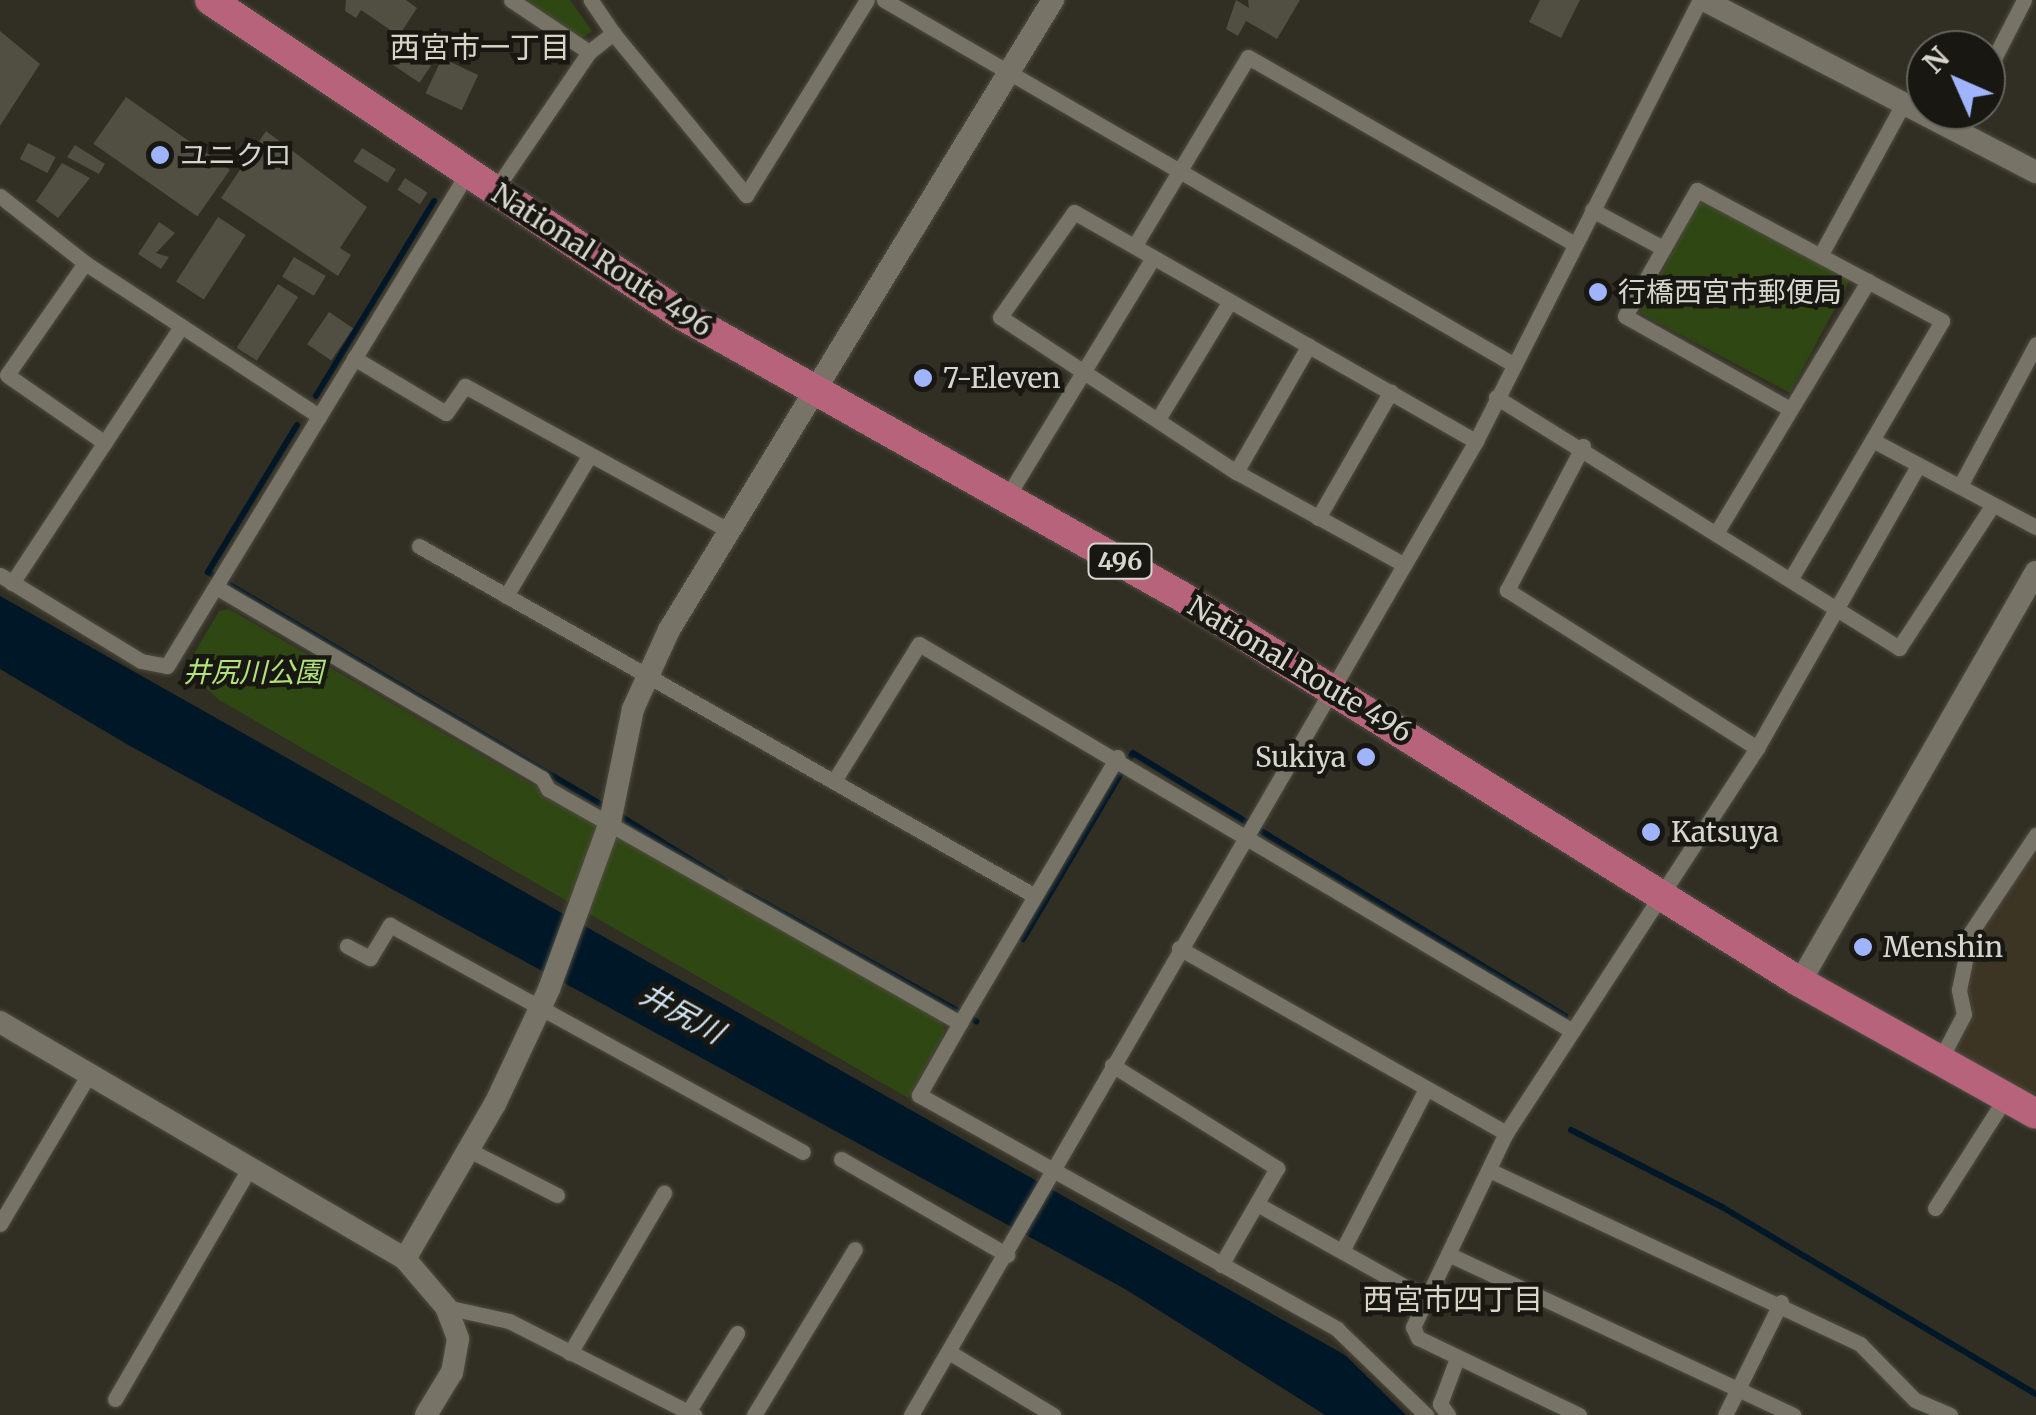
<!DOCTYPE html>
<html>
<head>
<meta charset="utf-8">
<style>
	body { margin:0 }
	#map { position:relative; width:2036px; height:1415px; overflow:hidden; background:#312e23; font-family:Merriweather,"Noto Sans JP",serif }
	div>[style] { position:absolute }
	.industrial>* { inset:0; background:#3c3524 }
	.green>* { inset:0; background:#2f4712; transform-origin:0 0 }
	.water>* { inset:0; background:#001727 }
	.stream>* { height:6px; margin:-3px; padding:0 3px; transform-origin:3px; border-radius:3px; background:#001727 }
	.building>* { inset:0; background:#514e42; transform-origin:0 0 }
	.roads { filter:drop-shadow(0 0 2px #4e4c42) drop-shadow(0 0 2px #4e4c42) }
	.street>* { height:15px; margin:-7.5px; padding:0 7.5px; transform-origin:7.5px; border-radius:7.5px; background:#777467 }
	.secondary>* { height:22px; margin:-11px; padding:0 11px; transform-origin:11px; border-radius:11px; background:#777467 }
	.highway>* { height:30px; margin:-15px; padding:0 15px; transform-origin:15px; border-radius:15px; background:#b7637c }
	.dots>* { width:28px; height:28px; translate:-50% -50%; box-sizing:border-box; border:5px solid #181712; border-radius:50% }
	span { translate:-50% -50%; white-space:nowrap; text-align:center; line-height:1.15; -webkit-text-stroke:9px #181712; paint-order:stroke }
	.shield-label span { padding:2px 8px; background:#181712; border:2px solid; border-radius:8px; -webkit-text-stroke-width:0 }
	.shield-label { font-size:25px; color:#d7d6ce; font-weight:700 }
	.poi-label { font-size:28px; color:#d7d6ce }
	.left { translate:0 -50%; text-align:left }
	.right { translate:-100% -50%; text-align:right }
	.street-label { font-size:28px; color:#d7d6ce }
	.park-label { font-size:28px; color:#b1e37a; font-style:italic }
	.neighbourhood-label { font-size:30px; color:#d8d5c7 }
	.water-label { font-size:30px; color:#d0e4f2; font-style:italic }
	.north { position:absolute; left:1906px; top:30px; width:100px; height:100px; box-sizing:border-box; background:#181712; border:2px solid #64635d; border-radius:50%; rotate:315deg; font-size:28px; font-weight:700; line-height:40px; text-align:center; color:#d7d6ce }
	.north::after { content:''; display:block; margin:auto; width:35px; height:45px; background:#a0b3fd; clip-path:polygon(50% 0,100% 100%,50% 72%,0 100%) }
</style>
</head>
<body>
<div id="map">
	<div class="industrial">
		<div style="clip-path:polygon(2036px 835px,2036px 1114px,1940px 1060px,1964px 1014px,1971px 933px)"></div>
	</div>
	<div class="green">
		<div style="clip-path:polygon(519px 0,570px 0,592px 31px,580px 40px)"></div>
		<div style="left:1700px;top:200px;width:170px;height:128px;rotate:28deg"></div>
		<div style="clip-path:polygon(229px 609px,942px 1022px,945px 1032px,908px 1098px,219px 700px,185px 669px,219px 611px)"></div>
	</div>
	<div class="water">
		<div style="clip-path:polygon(0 596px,1345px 1355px,1406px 1415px,1325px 1415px,1125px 1289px,130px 746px,0 669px)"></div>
	</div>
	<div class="stream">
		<div style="left:316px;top:396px;width:228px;rotate:-58.8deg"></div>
		<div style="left:297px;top:425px;width:172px;rotate:121.2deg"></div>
		<div style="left:208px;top:572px;width:462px;rotate:30.6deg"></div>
		<div style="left:617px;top:814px;width:127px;rotate:31.8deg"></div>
		<div style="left:745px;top:892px;width:265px;rotate:29.2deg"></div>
		<div style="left:1023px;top:939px;width:216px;rotate:-59.4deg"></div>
		<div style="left:1133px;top:753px;width:506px;rotate:31.33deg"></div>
		<div style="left:1571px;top:1130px;width:169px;rotate:27deg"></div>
		<div style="left:1722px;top:1207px;width:365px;rotate:30.8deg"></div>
	</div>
	<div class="building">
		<div style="clip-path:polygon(346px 0,406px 0,417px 8px,399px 36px,361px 10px,356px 18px,345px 11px)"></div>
		<div style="clip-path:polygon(1236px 0,1249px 8px,1248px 0,1300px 0,1277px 39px,1246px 21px,1238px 36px,1226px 29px)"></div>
		<div style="clip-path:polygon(1540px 0,1580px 0,1561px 38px,1529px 22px)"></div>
		<div style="clip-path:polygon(0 31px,40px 64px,0 126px)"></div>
		<div style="left:412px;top:33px;width:34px;height:37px;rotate:34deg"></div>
		<div style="left:442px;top:58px;width:40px;height:39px;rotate:25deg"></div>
		<div style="left:126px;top:97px;width:127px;height:57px;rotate:35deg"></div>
		<div style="clip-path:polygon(266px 131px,367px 207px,340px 248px,351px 255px,338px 276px,221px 198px)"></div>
		<div style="left:28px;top:143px;width:31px;height:18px;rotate:27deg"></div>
		<div style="clip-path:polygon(75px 145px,105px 164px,99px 174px,67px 157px)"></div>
		<div style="left:362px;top:148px;width:40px;height:16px;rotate:32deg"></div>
		<div style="clip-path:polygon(62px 163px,90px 178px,58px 218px,36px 201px)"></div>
		<div style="left:405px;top:178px;width:27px;height:14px;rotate:33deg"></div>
		<div style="left:218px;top:217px;width:33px;height:77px;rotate:33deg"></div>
		<div style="clip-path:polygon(159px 222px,175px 233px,156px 253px,169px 257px,161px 269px,138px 254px)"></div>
		<div style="left:294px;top:257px;width:37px;height:23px;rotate:31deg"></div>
		<div style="left:278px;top:284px;width:24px;height:76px;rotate:33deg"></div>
		<div style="left:329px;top:312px;width:29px;height:39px;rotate:34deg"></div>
	</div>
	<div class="roads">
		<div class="street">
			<div style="left:511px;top:0;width:94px;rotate:33.7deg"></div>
			<div style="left:884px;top:0;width:727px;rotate:30.06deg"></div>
			<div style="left:613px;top:33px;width:210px;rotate:50.6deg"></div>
			<div style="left:746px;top:195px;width:229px;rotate:-58.2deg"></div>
			<div style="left:1986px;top:74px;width:83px;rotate:-62.8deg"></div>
			<div style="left:1957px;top:131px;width:24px;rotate:-62deg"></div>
			<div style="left:495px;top:190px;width:167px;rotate:-55.7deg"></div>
			<div style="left:589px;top:52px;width:31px;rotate:-38deg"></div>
			<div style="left:613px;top:33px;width:40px;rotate:-124deg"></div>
			<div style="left:0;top:196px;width:108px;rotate:38.2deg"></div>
			<div style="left:85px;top:263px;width:280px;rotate:33.2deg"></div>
			<div style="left:1592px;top:210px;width:81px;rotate:28.2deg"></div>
			<div style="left:1135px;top:245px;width:219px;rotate:-59deg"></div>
			<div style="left:1248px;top:57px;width:377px;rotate:29.8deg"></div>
			<div style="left:1821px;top:254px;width:171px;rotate:-61.3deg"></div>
			<div style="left:85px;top:263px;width:136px;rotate:124.9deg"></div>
			<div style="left:7px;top:375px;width:119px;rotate:34.8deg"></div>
			<div style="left:354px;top:358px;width:107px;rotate:30.9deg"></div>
			<div style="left:446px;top:413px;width:33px;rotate:-55deg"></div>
			<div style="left:465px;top:386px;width:302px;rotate:28.7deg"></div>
			<div style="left:1496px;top:397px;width:475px;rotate:31.9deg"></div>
			<div style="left:1899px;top:648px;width:170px;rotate:-56.8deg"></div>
			<div style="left:1790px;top:409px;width:189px;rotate:-150.6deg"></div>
			<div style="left:1625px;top:316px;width:145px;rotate:-60.3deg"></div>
			<div style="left:1697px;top:190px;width:278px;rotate:28.1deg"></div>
			<div style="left:1942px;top:321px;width:298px;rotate:120.4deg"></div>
			<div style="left:1158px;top:419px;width:138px;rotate:-58.6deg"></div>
			<div style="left:1874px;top:441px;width:183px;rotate:28deg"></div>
			<div style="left:1583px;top:446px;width:163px;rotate:117.8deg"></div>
			<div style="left:1507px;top:590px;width:296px;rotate:32.3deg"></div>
			<div style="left:1236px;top:472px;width:146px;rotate:-60.1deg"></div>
			<div style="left:1960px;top:486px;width:161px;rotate:-61.8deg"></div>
			<div style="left:1007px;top:497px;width:280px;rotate:-58.6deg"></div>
			<div style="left:1318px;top:518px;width:146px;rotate:-60.1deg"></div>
			<div style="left:1718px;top:530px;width:291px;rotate:-58.9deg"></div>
			<div style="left:419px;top:546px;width:708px;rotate:29.6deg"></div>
			<div style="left:1403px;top:564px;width:191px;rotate:-151.1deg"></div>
			<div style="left:1236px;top:472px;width:282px;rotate:-146.7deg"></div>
			<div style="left:1000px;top:317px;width:128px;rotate:-54.8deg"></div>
			<div style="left:1074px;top:212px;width:463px;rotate:29.7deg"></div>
			<div style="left:0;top:575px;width:165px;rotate:31.4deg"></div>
			<div style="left:141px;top:661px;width:26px;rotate:11deg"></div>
			<div style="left:167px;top:666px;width:578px;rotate:-58.65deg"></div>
			<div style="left:12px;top:583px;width:307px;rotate:-56.6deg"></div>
			<div style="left:216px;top:587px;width:378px;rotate:30.4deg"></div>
			<div style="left:542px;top:778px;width:13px;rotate:61deg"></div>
			<div style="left:548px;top:789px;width:474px;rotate:29.6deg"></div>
			<div style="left:960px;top:1023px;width:83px;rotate:119.7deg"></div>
			<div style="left:919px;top:1095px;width:479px;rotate:29.2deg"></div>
			<div style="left:1337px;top:1329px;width:124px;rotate:44deg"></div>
			<div style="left:506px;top:596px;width:163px;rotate:-59.3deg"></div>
			<div style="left:834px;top:781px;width:161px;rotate:-58.2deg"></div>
			<div style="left:919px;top:644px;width:755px;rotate:30.64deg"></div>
			<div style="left:347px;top:946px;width:26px;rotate:28deg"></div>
			<div style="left:370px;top:958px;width:39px;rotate:-59deg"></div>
			<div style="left:390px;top:925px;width:471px;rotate:28.8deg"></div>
			<div style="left:1179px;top:948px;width:376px;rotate:29.5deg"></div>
			<div style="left:960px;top:1023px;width:309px;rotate:-59.4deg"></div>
			<div style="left:1940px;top:1060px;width:52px;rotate:-62.4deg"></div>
			<div style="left:1964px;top:1014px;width:25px;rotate:-102deg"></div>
			<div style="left:1959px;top:990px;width:59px;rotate:-78.3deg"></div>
			<div style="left:1971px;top:932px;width:117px;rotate:-56.2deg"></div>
			<div style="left:1112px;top:1065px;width:195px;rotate:32deg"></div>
			<div style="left:1277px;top:1168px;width:112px;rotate:120deg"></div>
			<div style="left:467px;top:1149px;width:101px;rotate:27.1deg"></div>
			<div style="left:841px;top:1159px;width:192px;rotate:30deg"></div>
			<div style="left:1489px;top:1170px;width:410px;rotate:25.1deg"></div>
			<div style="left:1860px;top:1344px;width:78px;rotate:45.5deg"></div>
			<div style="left:1915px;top:1400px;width:38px;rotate:23deg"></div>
			<div style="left:1257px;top:1204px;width:193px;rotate:29.2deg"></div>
			<div style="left:1935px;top:1208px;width:132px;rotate:-57.4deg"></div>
			<div style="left:0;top:1224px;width:172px;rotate:-59.3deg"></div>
			<div style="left:1342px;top:1251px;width:180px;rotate:-62.6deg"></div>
			<div style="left:1448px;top:1254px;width:381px;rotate:25deg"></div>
			<div style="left:446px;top:1307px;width:65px;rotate:12.5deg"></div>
			<div style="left:509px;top:1321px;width:208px;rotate:26.9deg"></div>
			<div style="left:949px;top:1352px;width:122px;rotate:31.2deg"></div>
			<div style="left:570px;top:1353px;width:186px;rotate:-59.6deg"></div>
			<div style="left:115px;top:1399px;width:266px;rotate:-59.8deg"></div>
			<div style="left:688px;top:1412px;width:93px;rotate:-58.2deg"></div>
			<div style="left:754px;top:1415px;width:194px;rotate:-58.7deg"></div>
			<div style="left:911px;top:1415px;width:1126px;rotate:-59.88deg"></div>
			<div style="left:1476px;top:441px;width:495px;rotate:-63.1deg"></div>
			<div style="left:1448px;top:1415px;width:14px;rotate:-126deg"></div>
			<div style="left:1440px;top:1404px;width:49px;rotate:-69.7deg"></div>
			<div style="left:1579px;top:1415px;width:178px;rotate:-154.4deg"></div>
			<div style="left:1418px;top:1338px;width:12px;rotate:-114deg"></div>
			<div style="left:1413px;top:1327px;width:215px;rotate:-64.4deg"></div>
			<div style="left:1506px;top:1133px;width:460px;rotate:-56.9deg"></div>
			<div style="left:1757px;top:748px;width:325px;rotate:-60.3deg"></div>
			<div style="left:1725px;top:1415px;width:126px;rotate:-63.6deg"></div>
		</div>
		<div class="secondary">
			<div style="left:1704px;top:0;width:374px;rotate:27.4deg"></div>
			<div style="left:1800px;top:982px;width:473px;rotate:-60.1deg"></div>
			<div style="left:0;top:1022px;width:469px;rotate:30.3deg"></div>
			<div style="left:405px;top:1259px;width:63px;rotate:49.5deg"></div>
			<div style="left:446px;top:1307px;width:34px;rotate:69deg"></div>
			<div style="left:458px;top:1339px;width:34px;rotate:100deg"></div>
			<div style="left:452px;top:1372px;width:50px;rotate:121.2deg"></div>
			<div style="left:405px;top:1259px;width:179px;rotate:-59.9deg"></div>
			<div style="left:495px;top:1104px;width:127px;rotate:-64.8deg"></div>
			<div style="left:549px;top:989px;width:178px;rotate:-69.9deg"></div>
			<div style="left:610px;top:822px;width:115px;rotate:-78.5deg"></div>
			<div style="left:633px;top:709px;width:87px;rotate:-65.5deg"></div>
			<div style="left:669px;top:630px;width:738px;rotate:-58.64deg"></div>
		</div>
		<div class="highway">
			<div style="left:210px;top:0;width:567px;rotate:33.72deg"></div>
			<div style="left:682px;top:315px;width:573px;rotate:29.39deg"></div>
			<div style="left:1181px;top:596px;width:729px;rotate:31.95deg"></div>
			<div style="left:1800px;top:982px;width:270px;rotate:29.2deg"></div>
		</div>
	</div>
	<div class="dots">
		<div style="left:160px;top:155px;background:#a0b3fd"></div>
		<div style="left:1598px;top:292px;background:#a0b3fd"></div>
		<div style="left:923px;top:378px;background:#a0b3fd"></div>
		<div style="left:1366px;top:757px;background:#a0b3fd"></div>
		<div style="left:1651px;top:832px;background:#a0b3fd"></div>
		<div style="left:1863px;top:947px;background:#a0b3fd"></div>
	</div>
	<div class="shield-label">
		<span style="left:1120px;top:561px">496</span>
	</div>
	<div class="poi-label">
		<span class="left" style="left:180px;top:155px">ユニクロ</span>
		<span class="left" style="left:1618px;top:292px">行橋西宮市郵便局</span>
		<span class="left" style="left:943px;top:378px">7-Eleven</span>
		<span class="right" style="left:1346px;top:757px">Sukiya</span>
		<span class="left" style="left:1671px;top:832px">Katsuya</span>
		<span class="left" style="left:1883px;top:947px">Menshin</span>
	</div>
	<div class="street-label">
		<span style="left:602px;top:260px;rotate:33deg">National Route 496</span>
		<span style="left:1300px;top:669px;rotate:31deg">National Route 496</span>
	</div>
	<div class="park-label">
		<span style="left:253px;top:672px">井尻川公園</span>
	</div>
	<div class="neighbourhood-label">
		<span style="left:480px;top:47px">西宮市一丁目</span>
		<span style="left:1453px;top:1299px">西宮市四丁目</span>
	</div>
	<div class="water-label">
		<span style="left:682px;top:1013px;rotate:29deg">井尻川</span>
	</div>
	<div class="north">N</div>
</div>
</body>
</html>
